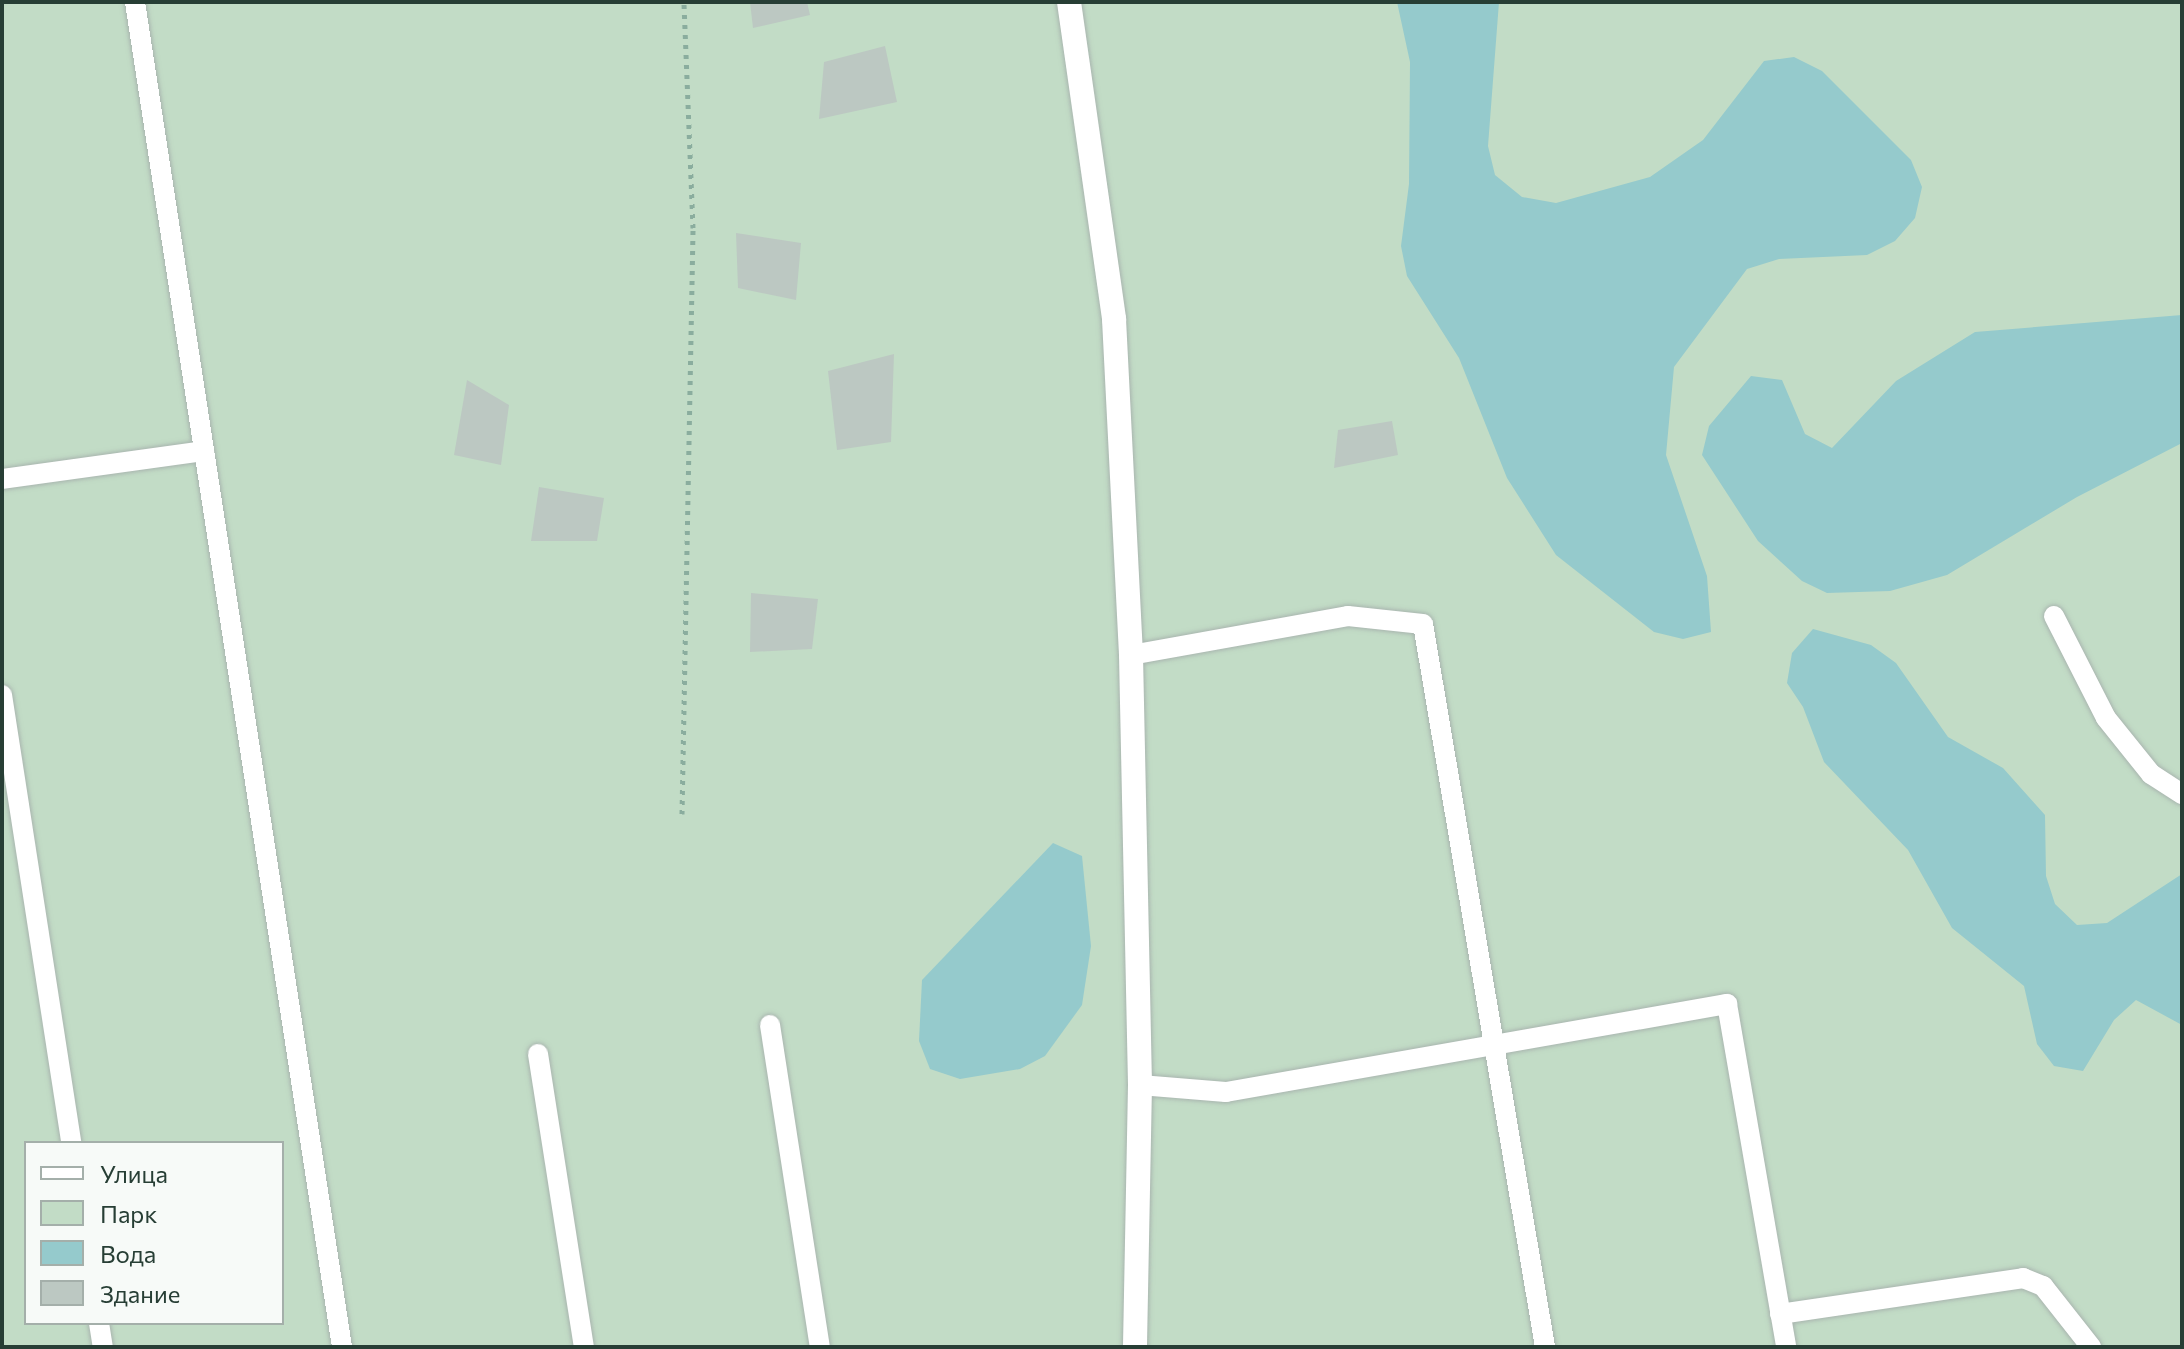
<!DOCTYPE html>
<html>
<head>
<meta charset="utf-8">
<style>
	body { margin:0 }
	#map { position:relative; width:2184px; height:1349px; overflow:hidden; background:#e6ede9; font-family:Commissioner,sans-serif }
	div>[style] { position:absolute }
	.green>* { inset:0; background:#c2dcc6 }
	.water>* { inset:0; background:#95cacc }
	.building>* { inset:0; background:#bcc8c2 }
	.path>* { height:5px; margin-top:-2.5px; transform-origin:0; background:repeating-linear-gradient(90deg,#8aad9e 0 4px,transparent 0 10px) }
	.roads { filter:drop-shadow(0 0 2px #a9b5af) drop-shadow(0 0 2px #a9b5af) }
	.lane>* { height:20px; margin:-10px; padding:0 10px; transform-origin:10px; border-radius:10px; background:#fff }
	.street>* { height:24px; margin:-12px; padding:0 12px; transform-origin:12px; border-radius:12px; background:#fff }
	span { translate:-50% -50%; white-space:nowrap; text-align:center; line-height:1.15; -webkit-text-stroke:6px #f7faf8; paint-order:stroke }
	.frame { position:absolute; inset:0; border:4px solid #273e35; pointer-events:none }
	.legend { position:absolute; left:24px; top:1141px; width:260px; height:184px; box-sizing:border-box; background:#f7faf8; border:2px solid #a4afaa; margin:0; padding:10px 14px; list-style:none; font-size:24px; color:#273e35 }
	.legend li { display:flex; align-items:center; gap:16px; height:40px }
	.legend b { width:40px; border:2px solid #a4afaa }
</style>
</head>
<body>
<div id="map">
	<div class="green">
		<div style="clip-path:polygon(evenodd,2px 2px,2182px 2px,2182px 1347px,2px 1347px,2px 2px,26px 1143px,282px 1143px,282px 1323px,26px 1323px,26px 1143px)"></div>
	</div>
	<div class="water">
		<div style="clip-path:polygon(1397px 2px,1499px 2px,1488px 146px,1495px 175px,1522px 197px,1556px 203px,1650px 177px,1703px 140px,1764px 61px,1794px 57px,1822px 71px,1911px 160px,1922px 187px,1915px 218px,1895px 241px,1867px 255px,1779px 259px,1747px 269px,1674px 367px,1666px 455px,1707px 576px,1711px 632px,1683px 639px,1654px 632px,1556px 555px,1507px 478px,1459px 358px,1407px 276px,1401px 246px,1409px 184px,1410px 62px)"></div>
		<div style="clip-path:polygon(2182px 315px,2182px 443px,2077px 497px,1947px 575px,1890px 591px,1827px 593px,1802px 581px,1758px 541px,1702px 455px,1709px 426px,1751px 376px,1782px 380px,1805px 434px,1832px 448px,1896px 381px,1975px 332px)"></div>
		<div style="clip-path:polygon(1813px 629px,1871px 645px,1896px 663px,1948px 737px,2003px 768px,2045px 815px,2046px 876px,2055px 904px,2077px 925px,2107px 923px,2182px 874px,2182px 1025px,2136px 1000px,2114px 1020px,2083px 1071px,2054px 1066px,2037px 1044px,2024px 986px,1952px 928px,1908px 850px,1824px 762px,1803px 707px,1787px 683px,1792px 653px)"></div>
		<div style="clip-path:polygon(1053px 843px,1082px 856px,1091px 946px,1082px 1005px,1045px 1056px,1020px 1069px,960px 1079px,930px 1069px,919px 1041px,922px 980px)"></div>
	</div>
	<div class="building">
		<div style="clip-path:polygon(750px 2px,807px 2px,810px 15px,753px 28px)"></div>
		<div style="clip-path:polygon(885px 46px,897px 102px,819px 119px,824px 62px)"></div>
		<div style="clip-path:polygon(736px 233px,801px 243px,796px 300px,738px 288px)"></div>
		<div style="clip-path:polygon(894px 354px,891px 442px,837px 450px,828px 371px)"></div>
		<div style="clip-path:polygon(467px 380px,509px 405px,501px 465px,454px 455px)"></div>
		<div style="clip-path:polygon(1392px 421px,1398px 455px,1334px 468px,1338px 430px)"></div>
		<div style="clip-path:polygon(539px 487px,604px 498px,597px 541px,531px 541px)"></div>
		<div style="clip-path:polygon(751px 593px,818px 599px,812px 649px,750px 652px)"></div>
	</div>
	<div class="path">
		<div style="left:682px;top:814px;width:586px;rotate:-88.92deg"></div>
		<div style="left:693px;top:228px;width:226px;rotate:-92.3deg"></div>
	</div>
	<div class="roads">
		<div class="lane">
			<div style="left:135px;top:2px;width:1361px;rotate:81.25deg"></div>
			<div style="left:2px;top:479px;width:204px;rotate:-7.9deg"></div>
			<div style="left:2054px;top:616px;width:114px;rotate:63deg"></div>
			<div style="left:2106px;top:718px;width:72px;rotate:51.2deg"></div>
			<div style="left:2151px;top:774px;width:37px;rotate:33deg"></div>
			<div style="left:1131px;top:655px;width:220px;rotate:-10.2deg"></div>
			<div style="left:1348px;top:616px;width:75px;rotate:6.1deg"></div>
			<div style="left:1423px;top:624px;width:733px;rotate:80.42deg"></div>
			<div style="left:2px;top:695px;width:453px;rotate:81.2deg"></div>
			<div style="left:770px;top:1025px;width:326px;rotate:81.2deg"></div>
			<div style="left:538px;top:1054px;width:297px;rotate:81.1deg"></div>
			<div style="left:1140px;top:1085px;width:86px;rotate:4.7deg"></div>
			<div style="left:1226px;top:1092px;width:509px;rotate:-9.96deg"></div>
			<div style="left:1727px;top:1004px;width:348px;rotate:80.2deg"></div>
			<div style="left:1780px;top:1314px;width:246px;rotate:-8.4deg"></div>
			<div style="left:2023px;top:1278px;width:22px;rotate:22deg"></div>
			<div style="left:2043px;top:1286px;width:78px;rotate:51.8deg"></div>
			<div style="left:99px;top:1323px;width:24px;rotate:81deg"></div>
		</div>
		<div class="street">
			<div style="left:1069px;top:2px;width:320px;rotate:81.9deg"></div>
			<div style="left:1114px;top:319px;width:336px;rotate:87.1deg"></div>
			<div style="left:1131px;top:655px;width:430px;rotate:88.8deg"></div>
			<div style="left:1140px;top:1085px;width:262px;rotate:91.1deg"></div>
		</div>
	</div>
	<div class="frame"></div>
	<ul class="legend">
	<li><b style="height:10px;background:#fff"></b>Улица</li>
	<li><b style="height:22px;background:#c2dcc6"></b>Парк</li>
	<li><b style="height:22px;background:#95cacc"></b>Вода</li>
	<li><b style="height:22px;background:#bcc8c2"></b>Здание</li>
	</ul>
</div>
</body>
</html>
